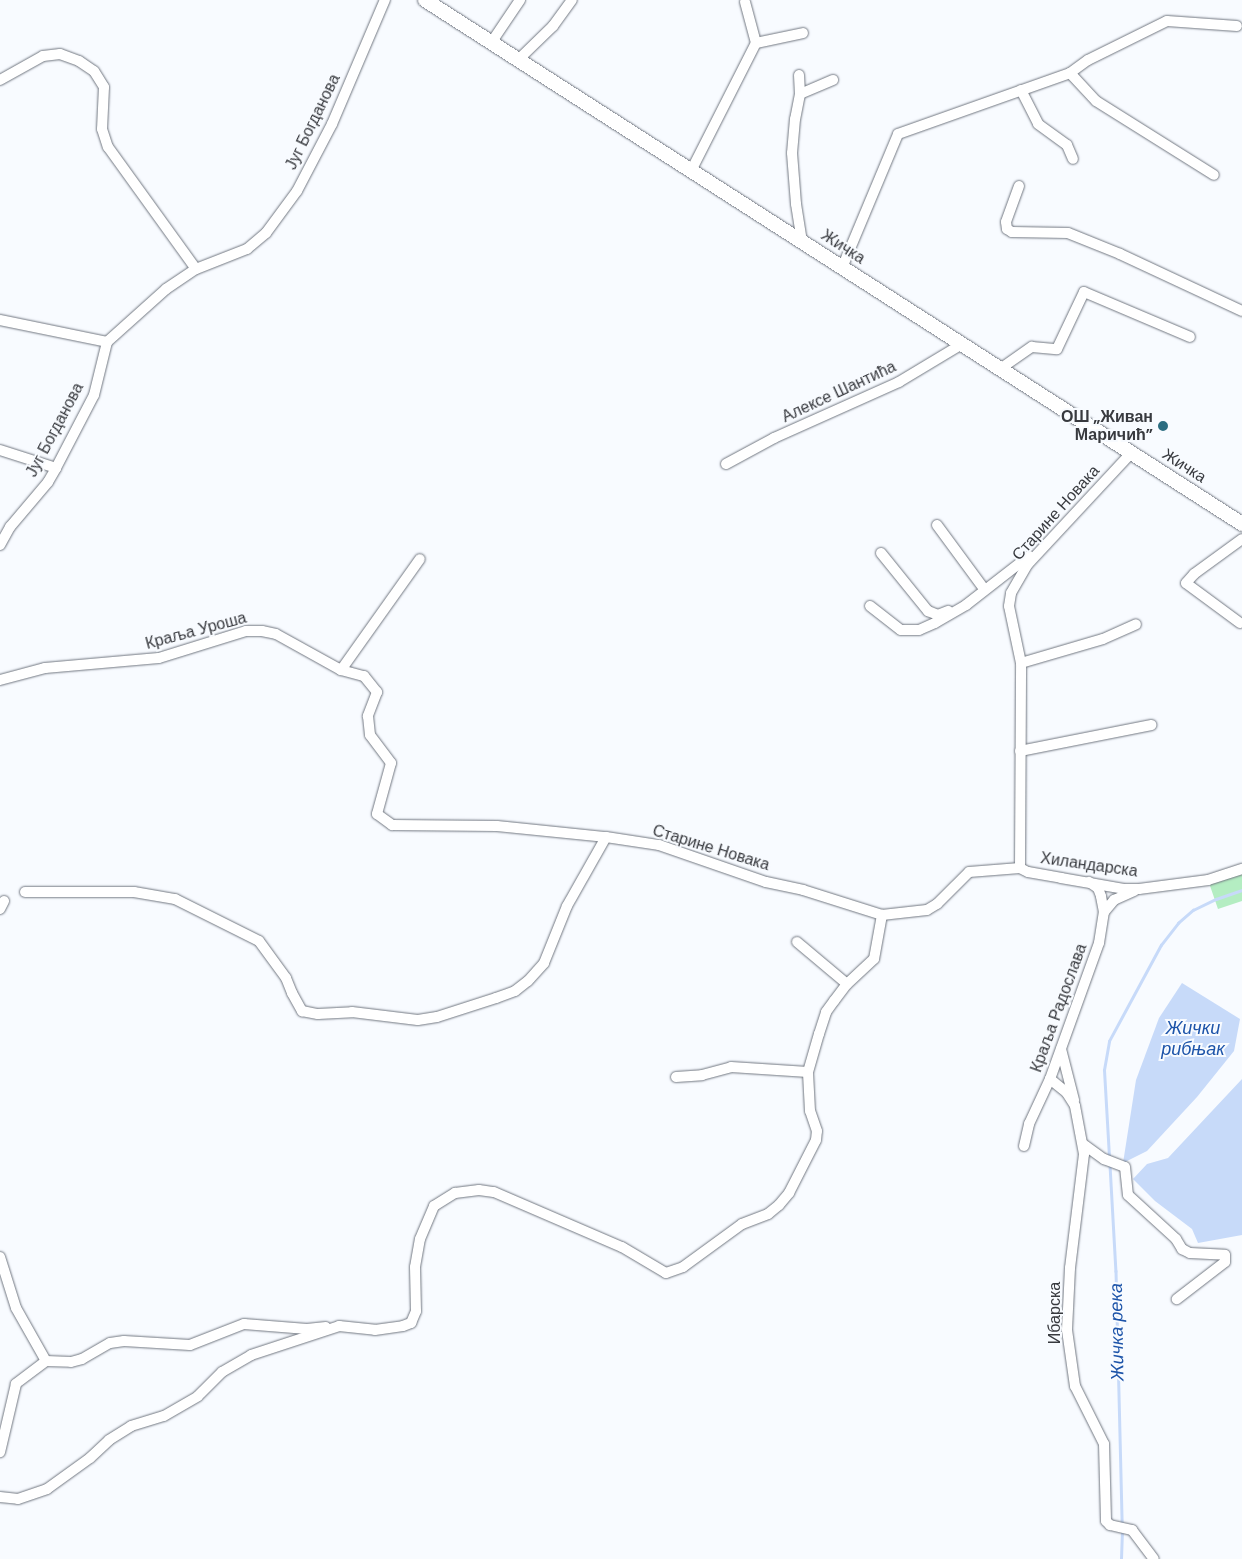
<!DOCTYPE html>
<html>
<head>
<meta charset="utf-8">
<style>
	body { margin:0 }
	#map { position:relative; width:1242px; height:1559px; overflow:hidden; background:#f8fbff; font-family:"DM Sans",sans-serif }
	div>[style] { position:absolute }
	.green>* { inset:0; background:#b4edc2 }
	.water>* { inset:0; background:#c7daf9 }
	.stream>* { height:2.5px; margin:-1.25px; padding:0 1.25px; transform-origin:1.25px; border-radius:1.25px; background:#c7daf9 }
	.roads { filter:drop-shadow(0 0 1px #717781) drop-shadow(0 0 1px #717781) }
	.minor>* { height:10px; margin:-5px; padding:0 5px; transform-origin:5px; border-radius:5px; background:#fff }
	.secondary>* { height:14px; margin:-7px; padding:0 7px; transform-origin:7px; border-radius:7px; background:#fff }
	.dots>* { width:14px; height:14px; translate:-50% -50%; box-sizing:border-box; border:2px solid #f8fbff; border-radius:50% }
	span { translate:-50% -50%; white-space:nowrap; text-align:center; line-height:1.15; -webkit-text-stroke:4px #f8fbff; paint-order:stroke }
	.street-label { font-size:16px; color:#383a3f }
	.poi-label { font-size:16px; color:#383a3f; font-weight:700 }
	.right { translate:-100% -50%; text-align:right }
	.water-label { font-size:18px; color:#1d54a9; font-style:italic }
</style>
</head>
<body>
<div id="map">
	<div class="green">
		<div style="clip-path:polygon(1242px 869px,1242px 901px,1218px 909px,1208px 880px)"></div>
	</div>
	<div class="water">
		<div style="clip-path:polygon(1182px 983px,1240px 1019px,1234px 1051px,1197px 1097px,1147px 1151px,1123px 1163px,1136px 1080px,1159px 1018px)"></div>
		<div style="clip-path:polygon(1242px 1079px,1242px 1235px,1198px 1243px,1192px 1229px,1155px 1201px,1133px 1179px,1147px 1164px,1168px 1158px)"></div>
	</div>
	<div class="stream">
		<div style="left:1109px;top:1157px;width:87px;rotate:-93.3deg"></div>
		<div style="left:1104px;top:1070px;width:29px;rotate:-80deg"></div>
		<div style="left:1109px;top:1041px;width:109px;rotate:-61.6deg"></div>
		<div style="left:1161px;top:945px;width:28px;rotate:-52deg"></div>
		<div style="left:1178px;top:923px;width:20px;rotate:-41deg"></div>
		<div style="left:1193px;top:910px;width:25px;rotate:-26deg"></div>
		<div style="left:1216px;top:899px;width:28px;rotate:-19deg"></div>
		<div style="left:1110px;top:1165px;width:106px;rotate:86.8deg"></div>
		<div style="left:1116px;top:1271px;width:253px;rotate:88.6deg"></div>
		<div style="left:1121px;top:1559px;width:29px;rotate:-88deg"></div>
	</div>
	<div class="roads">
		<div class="minor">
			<div style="left:745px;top:2px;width:42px;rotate:75deg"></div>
			<div style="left:491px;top:43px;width:52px;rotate:-56deg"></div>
			<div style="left:518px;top:60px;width:49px;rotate:-44.2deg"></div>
			<div style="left:553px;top:26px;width:32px;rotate:-54deg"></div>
			<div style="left:1070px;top:73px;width:38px;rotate:47deg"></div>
			<div style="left:1096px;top:101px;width:139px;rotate:32.1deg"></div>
			<div style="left:799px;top:75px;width:19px;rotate:87deg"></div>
			<div style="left:800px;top:94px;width:25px;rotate:101deg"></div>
			<div style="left:795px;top:119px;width:34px;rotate:95deg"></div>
			<div style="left:792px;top:153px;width:51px;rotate:85.5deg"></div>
			<div style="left:796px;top:204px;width:37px;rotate:81deg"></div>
			<div style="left:0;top:80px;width:49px;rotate:-29.2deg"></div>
			<div style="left:43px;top:56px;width:17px;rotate:-7deg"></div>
			<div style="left:60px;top:54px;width:20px;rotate:20deg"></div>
			<div style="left:79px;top:61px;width:18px;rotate:34deg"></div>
			<div style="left:94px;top:71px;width:19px;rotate:58deg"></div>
			<div style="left:104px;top:87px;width:42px;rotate:92.7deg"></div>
			<div style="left:102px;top:129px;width:19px;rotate:72deg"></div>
			<div style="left:108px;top:147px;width:150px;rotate:54.2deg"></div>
			<div style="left:1021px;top:90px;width:38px;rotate:63deg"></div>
			<div style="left:1038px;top:124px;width:36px;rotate:36deg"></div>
			<div style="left:1067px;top:145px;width:15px;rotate:67deg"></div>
			<div style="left:800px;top:94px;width:36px;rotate:-23deg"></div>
			<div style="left:692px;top:169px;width:141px;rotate:-63.1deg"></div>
			<div style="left:756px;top:43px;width:48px;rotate:-12deg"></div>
			<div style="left:1019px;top:186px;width:38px;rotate:110deg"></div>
			<div style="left:1006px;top:222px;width:7px;rotate:82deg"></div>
			<div style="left:1007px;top:229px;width:6px;rotate:31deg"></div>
			<div style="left:1012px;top:232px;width:56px;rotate:1deg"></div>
			<div style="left:1068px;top:233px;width:56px;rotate:22deg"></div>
			<div style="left:1120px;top:254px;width:135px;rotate:25deg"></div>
			<div style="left:842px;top:268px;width:145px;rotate:-67.3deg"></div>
			<div style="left:898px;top:134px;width:182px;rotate:-19.5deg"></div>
			<div style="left:1070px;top:73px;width:22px;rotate:-36deg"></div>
			<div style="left:1088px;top:60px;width:88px;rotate:-26.3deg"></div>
			<div style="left:1167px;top:21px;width:70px;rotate:4.1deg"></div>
			<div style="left:0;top:320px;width:109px;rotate:11.6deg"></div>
			<div style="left:1000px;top:369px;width:39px;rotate:-35deg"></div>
			<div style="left:1032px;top:347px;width:25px;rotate:5deg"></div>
			<div style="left:1057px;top:349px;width:63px;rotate:-64.7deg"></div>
			<div style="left:1084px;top:292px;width:115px;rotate:23deg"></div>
			<div style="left:0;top:450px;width:59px;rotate:17.8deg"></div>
			<div style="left:726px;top:464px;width:55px;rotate:-28.4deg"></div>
			<div style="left:774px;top:438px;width:137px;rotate:-24.1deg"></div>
			<div style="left:899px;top:382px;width:74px;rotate:-31.1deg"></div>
			<div style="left:937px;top:525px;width:76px;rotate:53.6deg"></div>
			<div style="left:0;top:545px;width:21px;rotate:-61deg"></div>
			<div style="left:10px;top:527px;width:59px;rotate:-49.8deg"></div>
			<div style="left:48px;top:482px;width:16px;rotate:-60deg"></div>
			<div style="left:56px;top:468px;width:82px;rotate:-62.5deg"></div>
			<div style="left:94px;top:395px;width:55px;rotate:-76.2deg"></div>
			<div style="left:107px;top:342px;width:79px;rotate:-41.9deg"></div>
			<div style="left:166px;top:289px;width:36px;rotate:-34deg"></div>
			<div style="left:196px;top:269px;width:55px;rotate:-21.4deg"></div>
			<div style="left:247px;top:249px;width:25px;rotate:-40deg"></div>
			<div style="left:266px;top:233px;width:52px;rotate:-53.6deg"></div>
			<div style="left:297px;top:191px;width:76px;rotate:-62.4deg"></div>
			<div style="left:332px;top:124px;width:135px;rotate:-66.9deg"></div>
			<div style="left:881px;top:553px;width:75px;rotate:51deg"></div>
			<div style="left:928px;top:611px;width:11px;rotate:22deg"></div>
			<div style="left:938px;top:615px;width:11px;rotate:-22deg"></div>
			<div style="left:870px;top:606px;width:39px;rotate:38deg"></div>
			<div style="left:901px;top:630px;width:18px"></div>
			<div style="left:919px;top:630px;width:17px;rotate:-24deg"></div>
			<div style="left:935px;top:623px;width:36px;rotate:-30deg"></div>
			<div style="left:966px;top:605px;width:80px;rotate:-37.9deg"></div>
			<div style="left:1240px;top:623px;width:67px;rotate:-143.5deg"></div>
			<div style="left:1186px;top:583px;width:12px;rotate:-48deg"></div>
			<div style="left:1194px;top:574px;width:59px;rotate:-36.1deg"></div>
			<div style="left:1021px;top:663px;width:85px;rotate:-16.3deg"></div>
			<div style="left:1103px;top:639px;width:36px;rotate:-24deg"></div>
			<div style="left:341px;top:670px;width:136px;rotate:-54.6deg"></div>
			<div style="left:0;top:680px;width:47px;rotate:-14.9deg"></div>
			<div style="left:45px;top:668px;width:114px;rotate:-5deg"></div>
			<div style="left:159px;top:658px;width:91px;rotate:-17.2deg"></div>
			<div style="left:246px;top:631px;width:16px"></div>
			<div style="left:262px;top:631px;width:14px;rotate:12deg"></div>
			<div style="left:276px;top:634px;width:74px;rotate:29deg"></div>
			<div style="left:341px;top:670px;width:24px;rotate:15deg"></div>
			<div style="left:364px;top:676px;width:21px;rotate:51deg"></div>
			<div style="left:377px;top:692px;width:26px;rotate:111deg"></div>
			<div style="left:368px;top:716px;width:19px;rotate:84deg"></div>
			<div style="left:370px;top:735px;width:35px;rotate:53deg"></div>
			<div style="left:391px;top:763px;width:53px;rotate:105.4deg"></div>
			<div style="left:377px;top:814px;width:19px;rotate:36deg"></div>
			<div style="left:392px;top:825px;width:105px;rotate:0.5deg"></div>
			<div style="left:497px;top:826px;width:110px;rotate:5.8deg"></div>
			<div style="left:606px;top:837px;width:54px;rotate:8.6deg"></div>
			<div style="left:659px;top:845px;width:113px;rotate:19.1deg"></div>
			<div style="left:766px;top:882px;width:38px;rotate:12deg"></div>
			<div style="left:803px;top:890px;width:83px;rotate:17.6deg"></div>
			<div style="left:882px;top:915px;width:45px;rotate:-6.3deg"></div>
			<div style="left:927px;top:910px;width:12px;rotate:-31deg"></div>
			<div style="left:937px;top:904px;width:45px;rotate:-45deg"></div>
			<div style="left:969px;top:872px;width:51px;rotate:-4.5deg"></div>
			<div style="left:1020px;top:868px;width:9px;rotate:27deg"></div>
			<div style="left:1028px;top:872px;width:34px;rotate:10deg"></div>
			<div style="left:1061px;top:878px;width:65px;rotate:9.8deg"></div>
			<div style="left:1125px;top:889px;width:14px"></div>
			<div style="left:1139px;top:889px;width:70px;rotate:-7.4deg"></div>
			<div style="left:1208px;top:880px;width:36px;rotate:-18deg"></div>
			<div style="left:1020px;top:751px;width:134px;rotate:-11.2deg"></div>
			<div style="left:1020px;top:868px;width:205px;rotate:-89.7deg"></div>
			<div style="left:1021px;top:663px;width:58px;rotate:-101.9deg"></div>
			<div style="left:1009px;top:606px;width:13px;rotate:-81deg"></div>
			<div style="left:1011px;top:593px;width:34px;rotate:-60deg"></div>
			<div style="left:1028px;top:564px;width:151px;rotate:-47.1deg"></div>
			<div style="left:25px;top:892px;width:109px"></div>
			<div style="left:134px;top:892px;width:42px;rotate:9.7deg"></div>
			<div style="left:175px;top:899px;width:94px;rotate:26.6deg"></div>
			<div style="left:259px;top:941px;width:46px;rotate:53.9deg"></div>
			<div style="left:286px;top:978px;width:16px;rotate:68deg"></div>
			<div style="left:292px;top:993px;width:21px;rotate:61deg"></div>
			<div style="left:302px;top:1011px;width:16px;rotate:11deg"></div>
			<div style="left:318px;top:1014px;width:34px;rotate:-3deg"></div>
			<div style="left:352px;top:1012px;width:66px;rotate:6.9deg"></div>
			<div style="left:418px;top:1020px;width:19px;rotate:-9deg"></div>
			<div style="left:437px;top:1017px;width:62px;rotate:-17.9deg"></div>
			<div style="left:496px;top:998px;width:20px;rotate:-20deg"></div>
			<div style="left:515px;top:991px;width:16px;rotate:-38deg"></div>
			<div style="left:528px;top:981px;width:24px;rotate:-48deg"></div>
			<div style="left:544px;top:963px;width:61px;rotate:-68deg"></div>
			<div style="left:567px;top:906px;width:79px;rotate:-60.5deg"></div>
			<div style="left:0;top:909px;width:9px;rotate:-63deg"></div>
			<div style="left:1104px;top:912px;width:16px;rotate:-50deg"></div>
			<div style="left:1114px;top:900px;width:22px;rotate:-24deg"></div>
			<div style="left:797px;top:942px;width:65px;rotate:40deg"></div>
			<div style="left:1061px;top:1049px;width:53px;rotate:75.7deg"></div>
			<div style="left:676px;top:1077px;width:26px;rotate:-4deg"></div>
			<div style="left:702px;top:1075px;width:30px;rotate:-15deg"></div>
			<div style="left:731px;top:1067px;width:77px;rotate:3.7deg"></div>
			<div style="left:1050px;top:1079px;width:22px;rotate:39deg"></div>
			<div style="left:1067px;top:1093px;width:15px;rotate:58deg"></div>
			<div style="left:1075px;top:1106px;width:49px;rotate:79.4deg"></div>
			<div style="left:1084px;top:1154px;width:115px;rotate:97deg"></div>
			<div style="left:1070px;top:1268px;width:62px;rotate:92.8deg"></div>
			<div style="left:1067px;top:1330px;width:57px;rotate:81.9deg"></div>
			<div style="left:1075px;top:1386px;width:65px;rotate:63.4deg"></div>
			<div style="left:1104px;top:1444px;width:77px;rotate:88.5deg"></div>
			<div style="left:1106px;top:1521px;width:6px;rotate:45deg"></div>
			<div style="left:1110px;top:1525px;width:23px;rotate:13deg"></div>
			<div style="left:1132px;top:1530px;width:36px;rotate:53deg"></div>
			<div style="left:1083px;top:1144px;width:26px;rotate:36deg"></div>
			<div style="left:1104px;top:1159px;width:22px;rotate:21deg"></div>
			<div style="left:1125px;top:1167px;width:28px;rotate:84deg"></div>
			<div style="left:1128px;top:1195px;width:65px;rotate:42.5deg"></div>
			<div style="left:1176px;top:1239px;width:12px;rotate:59deg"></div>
			<div style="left:1182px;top:1249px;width:9px;rotate:27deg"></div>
			<div style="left:1190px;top:1253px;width:35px;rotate:3deg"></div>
			<div style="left:1225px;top:1255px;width:7px;rotate:90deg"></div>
			<div style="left:1225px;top:1262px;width:61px;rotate:142.4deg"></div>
			<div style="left:1024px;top:1146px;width:23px;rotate:-77deg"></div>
			<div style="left:1029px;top:1124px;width:50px;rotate:-65deg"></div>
			<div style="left:1050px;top:1079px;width:145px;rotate:-70.2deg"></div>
			<div style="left:1099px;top:943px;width:31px;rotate:-81deg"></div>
			<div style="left:1104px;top:912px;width:16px;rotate:-101deg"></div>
			<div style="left:1101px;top:896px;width:9px;rotate:-111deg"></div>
			<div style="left:1098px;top:888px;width:11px;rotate:-146deg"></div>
			<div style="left:0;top:1257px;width:53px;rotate:72.6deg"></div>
			<div style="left:16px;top:1308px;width:61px;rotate:60.5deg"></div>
			<div style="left:46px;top:1361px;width:38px;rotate:143deg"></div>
			<div style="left:16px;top:1384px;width:70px;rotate:103.2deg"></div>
			<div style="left:46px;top:1361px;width:25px;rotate:2deg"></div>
			<div style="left:71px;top:1362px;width:11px;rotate:-15deg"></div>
			<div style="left:82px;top:1359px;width:32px;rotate:-30deg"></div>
			<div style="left:110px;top:1343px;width:14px;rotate:-8deg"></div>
			<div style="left:124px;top:1341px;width:66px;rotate:3.5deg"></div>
			<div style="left:190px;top:1345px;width:58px;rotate:-21.3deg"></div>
			<div style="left:244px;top:1324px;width:63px;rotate:4.5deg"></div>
			<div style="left:307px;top:1329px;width:19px;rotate:-6deg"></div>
			<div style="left:0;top:1497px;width:18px;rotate:6deg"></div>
			<div style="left:18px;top:1499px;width:31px;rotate:-19deg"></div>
			<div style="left:47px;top:1489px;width:53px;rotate:-35.8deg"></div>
			<div style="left:90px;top:1458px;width:26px;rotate:-43deg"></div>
			<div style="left:109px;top:1440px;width:26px;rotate:-32deg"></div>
			<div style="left:131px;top:1426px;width:34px;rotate:-17deg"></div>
			<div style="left:164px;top:1416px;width:39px;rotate:-30deg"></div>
			<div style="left:198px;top:1396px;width:34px;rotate:-45deg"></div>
			<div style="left:222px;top:1372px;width:34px;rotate:-30deg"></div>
			<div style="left:251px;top:1355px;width:93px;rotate:-18.2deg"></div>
			<div style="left:339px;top:1326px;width:36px;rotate:6deg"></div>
			<div style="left:375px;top:1330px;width:28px;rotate:-8deg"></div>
			<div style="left:403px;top:1326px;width:9px;rotate:-21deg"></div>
			<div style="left:411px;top:1323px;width:13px;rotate:-67deg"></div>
			<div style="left:416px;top:1311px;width:44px;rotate:-91.3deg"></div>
			<div style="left:415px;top:1267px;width:28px;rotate:-80deg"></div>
			<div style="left:420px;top:1239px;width:36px;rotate:-67deg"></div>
			<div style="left:434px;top:1206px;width:25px;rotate:-32deg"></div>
			<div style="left:455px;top:1193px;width:24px;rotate:-7deg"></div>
			<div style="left:479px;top:1190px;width:15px;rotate:8deg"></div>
			<div style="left:494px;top:1192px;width:139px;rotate:23.3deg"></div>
			<div style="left:622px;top:1247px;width:51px;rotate:30.6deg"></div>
			<div style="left:666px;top:1273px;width:18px;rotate:-19deg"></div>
			<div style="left:683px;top:1267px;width:73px;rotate:-36.1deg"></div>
			<div style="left:742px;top:1224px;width:28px;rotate:-21deg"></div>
			<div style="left:768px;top:1214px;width:14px;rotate:-39deg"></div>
			<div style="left:779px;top:1205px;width:16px;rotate:-50deg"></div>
			<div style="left:789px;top:1193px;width:59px;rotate:-63deg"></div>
			<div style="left:816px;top:1140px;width:9px;rotate:-84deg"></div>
			<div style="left:817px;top:1131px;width:21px;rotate:-109deg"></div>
			<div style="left:810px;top:1111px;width:39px;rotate:-93deg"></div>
			<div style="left:808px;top:1072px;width:40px;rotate:-74deg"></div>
			<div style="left:819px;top:1034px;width:23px;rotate:-72deg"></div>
			<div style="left:826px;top:1012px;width:14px;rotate:-54deg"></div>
			<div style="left:834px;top:1001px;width:21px;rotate:-53deg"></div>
			<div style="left:847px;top:984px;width:37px;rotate:-43deg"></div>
			<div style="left:874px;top:959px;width:45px;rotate:-79.7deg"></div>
		</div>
		<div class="secondary">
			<div style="left:425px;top:0;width:971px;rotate:32.67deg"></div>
		</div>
	</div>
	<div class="dots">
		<div style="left:1163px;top:426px;background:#2c6d81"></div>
	</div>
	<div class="street-label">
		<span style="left:313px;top:122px;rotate:-64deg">Југ Богданова</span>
		<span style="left:843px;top:247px;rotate:33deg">Жичка</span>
		<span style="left:839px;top:392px;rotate:-25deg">Алексе Шантића</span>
		<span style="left:55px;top:430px;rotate:-62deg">Југ Богданова</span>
		<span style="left:1184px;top:466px;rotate:33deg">Жичка</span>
		<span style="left:1056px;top:513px;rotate:-48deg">Старине Новака</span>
		<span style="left:196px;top:631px;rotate:-15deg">Краља Уроша</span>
		<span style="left:711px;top:848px;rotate:17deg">Старине Новака</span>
		<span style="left:1089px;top:865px;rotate:8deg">Хиландарска</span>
		<span style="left:1059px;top:1008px;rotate:-70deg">Краља Радослава</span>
		<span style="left:1055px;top:1313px;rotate:-90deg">Ибарска</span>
	</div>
	<div class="poi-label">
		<span class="right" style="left:1153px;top:426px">ОШ „Живан<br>Маричић”</span>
	</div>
	<div class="water-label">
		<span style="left:1193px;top:1039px">Жички<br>рибњак</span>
		<span style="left:1117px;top:1332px;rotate:-91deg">Жичка река</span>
	</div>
</div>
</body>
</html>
